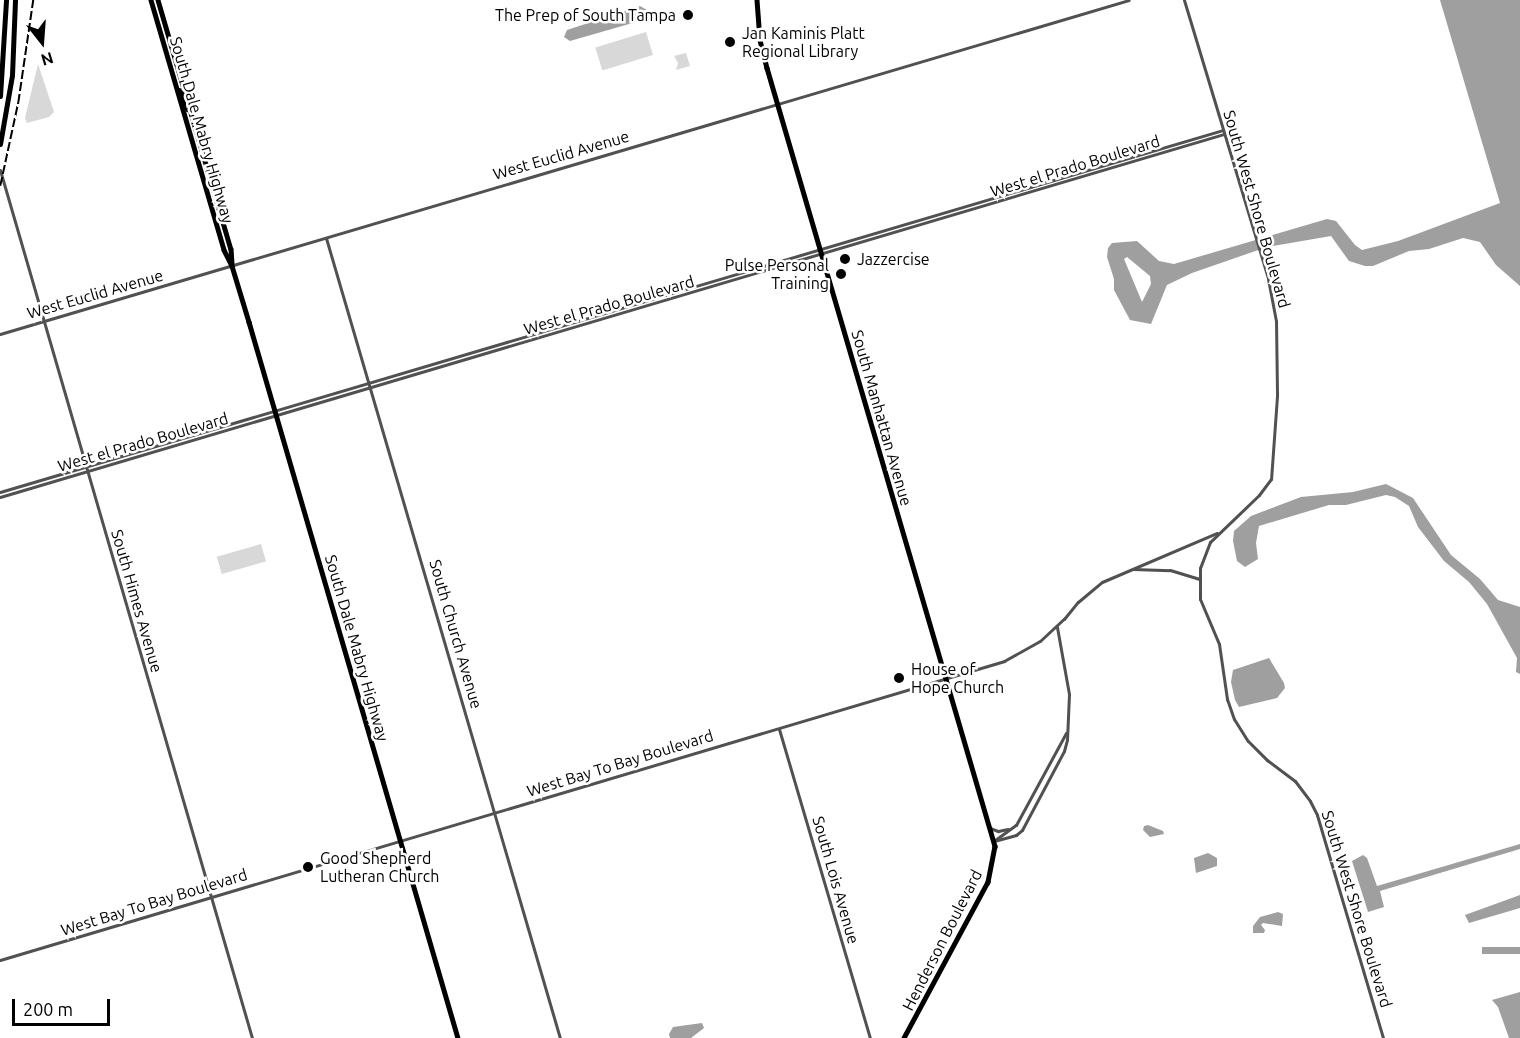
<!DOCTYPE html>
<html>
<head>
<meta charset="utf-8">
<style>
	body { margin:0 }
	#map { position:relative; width:1520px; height:1038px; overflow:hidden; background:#fff; font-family:Ubuntu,sans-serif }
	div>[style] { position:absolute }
	.green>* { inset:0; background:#d8d8d8; transform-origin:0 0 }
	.water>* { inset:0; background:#9f9f9f; transform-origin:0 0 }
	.minor>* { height:3px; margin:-1.5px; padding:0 1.5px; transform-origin:1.5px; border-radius:1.5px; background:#515151 }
	.major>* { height:4.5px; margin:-2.25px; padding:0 2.25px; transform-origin:2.25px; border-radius:2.25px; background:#000 }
	.highway>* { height:5px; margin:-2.5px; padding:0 2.5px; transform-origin:2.5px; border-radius:2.5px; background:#000 }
	.rail>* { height:1.5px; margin-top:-0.75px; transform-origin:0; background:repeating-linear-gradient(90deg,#000 0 9px,transparent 0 12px) }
	.dots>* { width:16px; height:16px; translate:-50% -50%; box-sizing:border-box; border:3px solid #fff; border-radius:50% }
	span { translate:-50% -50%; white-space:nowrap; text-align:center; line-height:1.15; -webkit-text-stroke:5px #fff; paint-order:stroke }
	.poi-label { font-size:16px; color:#000 }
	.right { translate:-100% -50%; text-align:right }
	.left { translate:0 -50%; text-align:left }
	.street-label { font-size:16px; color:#000 }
	.north { position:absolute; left:12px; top:12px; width:60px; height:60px; -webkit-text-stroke:4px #fff; paint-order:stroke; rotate:163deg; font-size:16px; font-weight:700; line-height:24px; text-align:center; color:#000 }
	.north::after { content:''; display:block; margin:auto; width:21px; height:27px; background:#000; clip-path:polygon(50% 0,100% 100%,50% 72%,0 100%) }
	.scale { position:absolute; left:12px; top:999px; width:98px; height:27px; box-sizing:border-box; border:3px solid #000; border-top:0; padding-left:8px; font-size:18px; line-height:21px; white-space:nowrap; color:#000; -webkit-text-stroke:4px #fff; paint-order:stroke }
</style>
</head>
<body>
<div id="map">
	<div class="green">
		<div style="left:646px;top:32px;width:24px;height:53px;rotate:73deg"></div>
		<div style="clip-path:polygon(686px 53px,690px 66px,676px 70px,678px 63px,674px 56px)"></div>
		<div style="clip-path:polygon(38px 64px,54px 112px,49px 117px,27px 123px,25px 118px)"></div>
		<div style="left:261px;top:544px;width:18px;height:46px;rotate:74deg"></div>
	</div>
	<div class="water">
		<div style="clip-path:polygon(evenodd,1440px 0,1520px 0,1520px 286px,1496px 265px,1480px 242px,1463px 238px,1429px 249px,1409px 251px,1373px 266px,1365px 266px,1349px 261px,1331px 236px,1267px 247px,1192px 273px,1167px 285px,1151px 324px,1130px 320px,1114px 290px,1114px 279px,1107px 257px,1108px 248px,1112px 243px,1137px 241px,1159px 261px,1174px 264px,1327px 219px,1336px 221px,1355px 245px,1362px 250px,1398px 241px,1500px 203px,1440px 0,1127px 257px,1150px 276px,1151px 284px,1142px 302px,1124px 259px,1127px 257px)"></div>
		<div style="clip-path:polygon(640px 6px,647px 10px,650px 16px,636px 22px,570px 41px,564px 37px,567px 30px)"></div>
		<div style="clip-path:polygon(1386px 484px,1413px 498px,1451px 555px,1480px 579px,1498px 600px,1520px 607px,1520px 674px,1516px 672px,1517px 658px,1487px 604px,1469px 582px,1444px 561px,1418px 527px,1409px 506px,1395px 497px,1386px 495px,1346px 505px,1329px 505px,1259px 526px,1256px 543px,1258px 559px,1245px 567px,1237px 561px,1233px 541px,1234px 531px,1251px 516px,1301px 497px,1353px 492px)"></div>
		<div style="clip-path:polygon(1269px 658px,1284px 683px,1285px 688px,1277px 698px,1239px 707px,1235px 700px,1231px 682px,1233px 670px)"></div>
		<div style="clip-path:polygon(1148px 825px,1163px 831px,1164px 834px,1150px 837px,1143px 830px,1144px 826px)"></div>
		<div style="clip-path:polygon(1520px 844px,1520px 849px,1380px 891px,1384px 907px,1368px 912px,1352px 861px,1363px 855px,1367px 858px,1377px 886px)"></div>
		<div style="clip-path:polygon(1208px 853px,1217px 858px,1217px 866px,1196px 873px,1194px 858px)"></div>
		<div style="clip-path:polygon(1520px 895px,1520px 908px,1469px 923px,1465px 915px)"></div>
		<div style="clip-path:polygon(1278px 912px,1283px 914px,1282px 926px,1263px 923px,1261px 925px,1265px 930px,1264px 933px,1253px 933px,1253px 926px,1260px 917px)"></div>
		<div style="left:1520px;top:947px;width:7px;height:38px;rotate:90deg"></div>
		<div style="clip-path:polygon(1520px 992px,1520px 1038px,1509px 1038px,1498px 1007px,1492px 1000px)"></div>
		<div style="clip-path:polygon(702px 1023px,704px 1028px,691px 1038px,670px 1038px,669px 1034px,673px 1027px)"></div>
	</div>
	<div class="minor">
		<div style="left:1184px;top:0;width:291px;rotate:73.2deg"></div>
		<div style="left:1268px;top:279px;width:43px;rotate:79.2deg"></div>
		<div style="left:1276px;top:321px;width:75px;rotate:89.2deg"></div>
		<div style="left:1277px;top:396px;width:83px;rotate:94.1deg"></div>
		<div style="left:1271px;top:479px;width:20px;rotate:127deg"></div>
		<div style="left:1259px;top:495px;width:68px;rotate:136.2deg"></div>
		<div style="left:1210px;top:542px;width:28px;rotate:111deg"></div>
		<div style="left:1200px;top:568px;width:31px;rotate:90deg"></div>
		<div style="left:1200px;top:599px;width:49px;rotate:67.1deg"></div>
		<div style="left:1219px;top:644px;width:56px;rotate:81.7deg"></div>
		<div style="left:1227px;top:699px;width:21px;rotate:71deg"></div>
		<div style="left:1234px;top:719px;width:26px;rotate:58deg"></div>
		<div style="left:1248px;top:741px;width:27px;rotate:45deg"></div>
		<div style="left:1267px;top:760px;width:35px;rotate:37deg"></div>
		<div style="left:1295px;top:781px;width:25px;rotate:53deg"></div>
		<div style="left:1310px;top:801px;width:16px;rotate:63deg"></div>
		<div style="left:1317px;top:815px;width:233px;rotate:73.5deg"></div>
		<div style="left:0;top:170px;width:904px;rotate:73.81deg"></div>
		<div style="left:326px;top:238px;width:834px;rotate:73.7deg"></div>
		<div style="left:0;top:334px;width:1177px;rotate:-16.48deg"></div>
		<div style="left:0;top:492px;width:1275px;rotate:-16.49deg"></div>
		<div style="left:0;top:497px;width:1277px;rotate:-16.52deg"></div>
		<div style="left:1133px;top:569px;width:37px;rotate:2deg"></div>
		<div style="left:1170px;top:570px;width:30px;rotate:17deg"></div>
		<div style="left:779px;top:729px;width:322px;rotate:73.6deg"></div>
		<div style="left:990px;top:828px;width:9px;rotate:21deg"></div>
		<div style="left:998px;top:831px;width:10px;rotate:-11deg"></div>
		<div style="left:995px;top:840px;width:26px;rotate:-36deg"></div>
		<div style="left:1016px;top:825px;width:105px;rotate:-61.5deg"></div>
		<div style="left:994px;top:841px;width:23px;rotate:-15deg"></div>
		<div style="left:1016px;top:835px;width:8px;rotate:-40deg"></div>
		<div style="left:1022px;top:830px;width:89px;rotate:-62deg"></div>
		<div style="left:1064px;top:751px;width:11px;rotate:-75deg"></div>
		<div style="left:1067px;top:740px;width:46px;rotate:-87.5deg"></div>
		<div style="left:1069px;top:694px;width:68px;rotate:-100.2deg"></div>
		<div style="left:0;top:960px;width:1048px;rotate:-16.58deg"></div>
		<div style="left:1004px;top:661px;width:41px;rotate:-29.1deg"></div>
		<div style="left:1040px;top:641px;width:33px;rotate:-43deg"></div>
		<div style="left:1064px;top:619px;width:22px;rotate:-51deg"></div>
		<div style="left:1078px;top:602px;width:31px;rotate:-40deg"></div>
		<div style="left:1102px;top:582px;width:125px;rotate:-23.1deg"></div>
	</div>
	<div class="major">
		<div style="left:151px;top:0;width:260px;rotate:73.7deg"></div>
		<div style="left:224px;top:250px;width:18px;rotate:63deg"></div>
		<div style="left:232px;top:266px;width:59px;rotate:73.1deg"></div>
		<div style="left:249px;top:322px;width:746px;rotate:73.73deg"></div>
		<div style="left:158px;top:0;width:259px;rotate:73.7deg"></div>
		<div style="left:231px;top:249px;width:14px;rotate:86deg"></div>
		<div style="left:757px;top:0;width:40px;rotate:85.7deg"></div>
		<div style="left:760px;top:40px;width:29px;rotate:76deg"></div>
		<div style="left:767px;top:68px;width:811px;rotate:73.67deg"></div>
		<div style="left:995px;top:846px;width:37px;rotate:101deg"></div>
		<div style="left:988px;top:882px;width:177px;rotate:118.3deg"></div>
		<div style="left:179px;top:90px;width:21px;rotate:65deg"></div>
	</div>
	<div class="highway">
		<div style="left:0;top:96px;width:96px;rotate:-86.4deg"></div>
		<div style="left:0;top:144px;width:70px;rotate:-80.1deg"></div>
		<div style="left:12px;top:75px;width:75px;rotate:-87.7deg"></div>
	</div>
	<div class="rail">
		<div style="left:0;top:186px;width:85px;rotate:-77.8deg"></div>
		<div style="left:18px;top:103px;width:104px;rotate:-81.7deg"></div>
	</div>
	<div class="dots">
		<div style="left:688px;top:15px;background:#000"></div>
		<div style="left:730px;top:42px;background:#000"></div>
		<div style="left:845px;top:259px;background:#000"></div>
		<div style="left:841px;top:274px;background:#000"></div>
		<div style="left:899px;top:678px;background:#000"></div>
		<div style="left:308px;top:867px;background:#000"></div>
	</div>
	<div class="poi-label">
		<span class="right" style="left:676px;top:15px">The Prep of South Tampa</span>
		<span class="left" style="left:742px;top:42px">Jan Kaminis Platt<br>Regional Library</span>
		<span class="left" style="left:857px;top:259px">Jazzercise</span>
		<span class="right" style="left:829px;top:274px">Pulse Personal<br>Training</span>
		<span class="left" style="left:911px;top:678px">House of<br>Hope Church</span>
		<span class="left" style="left:320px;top:867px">Good Shepherd<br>Lutheran Church</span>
	</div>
	<div class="street-label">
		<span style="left:202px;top:130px;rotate:74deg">South Dale Mabry Highway</span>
		<span style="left:561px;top:155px;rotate:-16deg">West Euclid Avenue</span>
		<span style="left:1075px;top:166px;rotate:-17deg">West el Prado Boulevard</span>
		<span style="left:1257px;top:209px;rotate:74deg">South West Shore Boulevard</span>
		<span style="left:95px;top:294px;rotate:-16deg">West Euclid Avenue</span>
		<span style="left:609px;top:305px;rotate:-16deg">West el Prado Boulevard</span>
		<span style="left:882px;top:418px;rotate:74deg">South Manhattan Avenue</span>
		<span style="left:143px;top:442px;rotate:-16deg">West el Prado Boulevard</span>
		<span style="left:137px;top:601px;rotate:74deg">South Himes Avenue</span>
		<span style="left:456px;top:634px;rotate:74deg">South Church Avenue</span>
		<span style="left:357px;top:648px;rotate:74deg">South Dale Mabry Highway</span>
		<span style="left:620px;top:763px;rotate:-17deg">West Bay To Bay Boulevard</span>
		<span style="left:836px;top:880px;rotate:74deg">South Lois Avenue</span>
		<span style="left:154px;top:902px;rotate:-17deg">West Bay To Bay Boulevard</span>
		<span style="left:1357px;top:909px;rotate:73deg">South West Shore Boulevard</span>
		<span style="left:942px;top:940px;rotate:-63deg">Henderson Boulevard</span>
	</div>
	<div class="north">N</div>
	<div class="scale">200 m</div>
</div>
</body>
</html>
